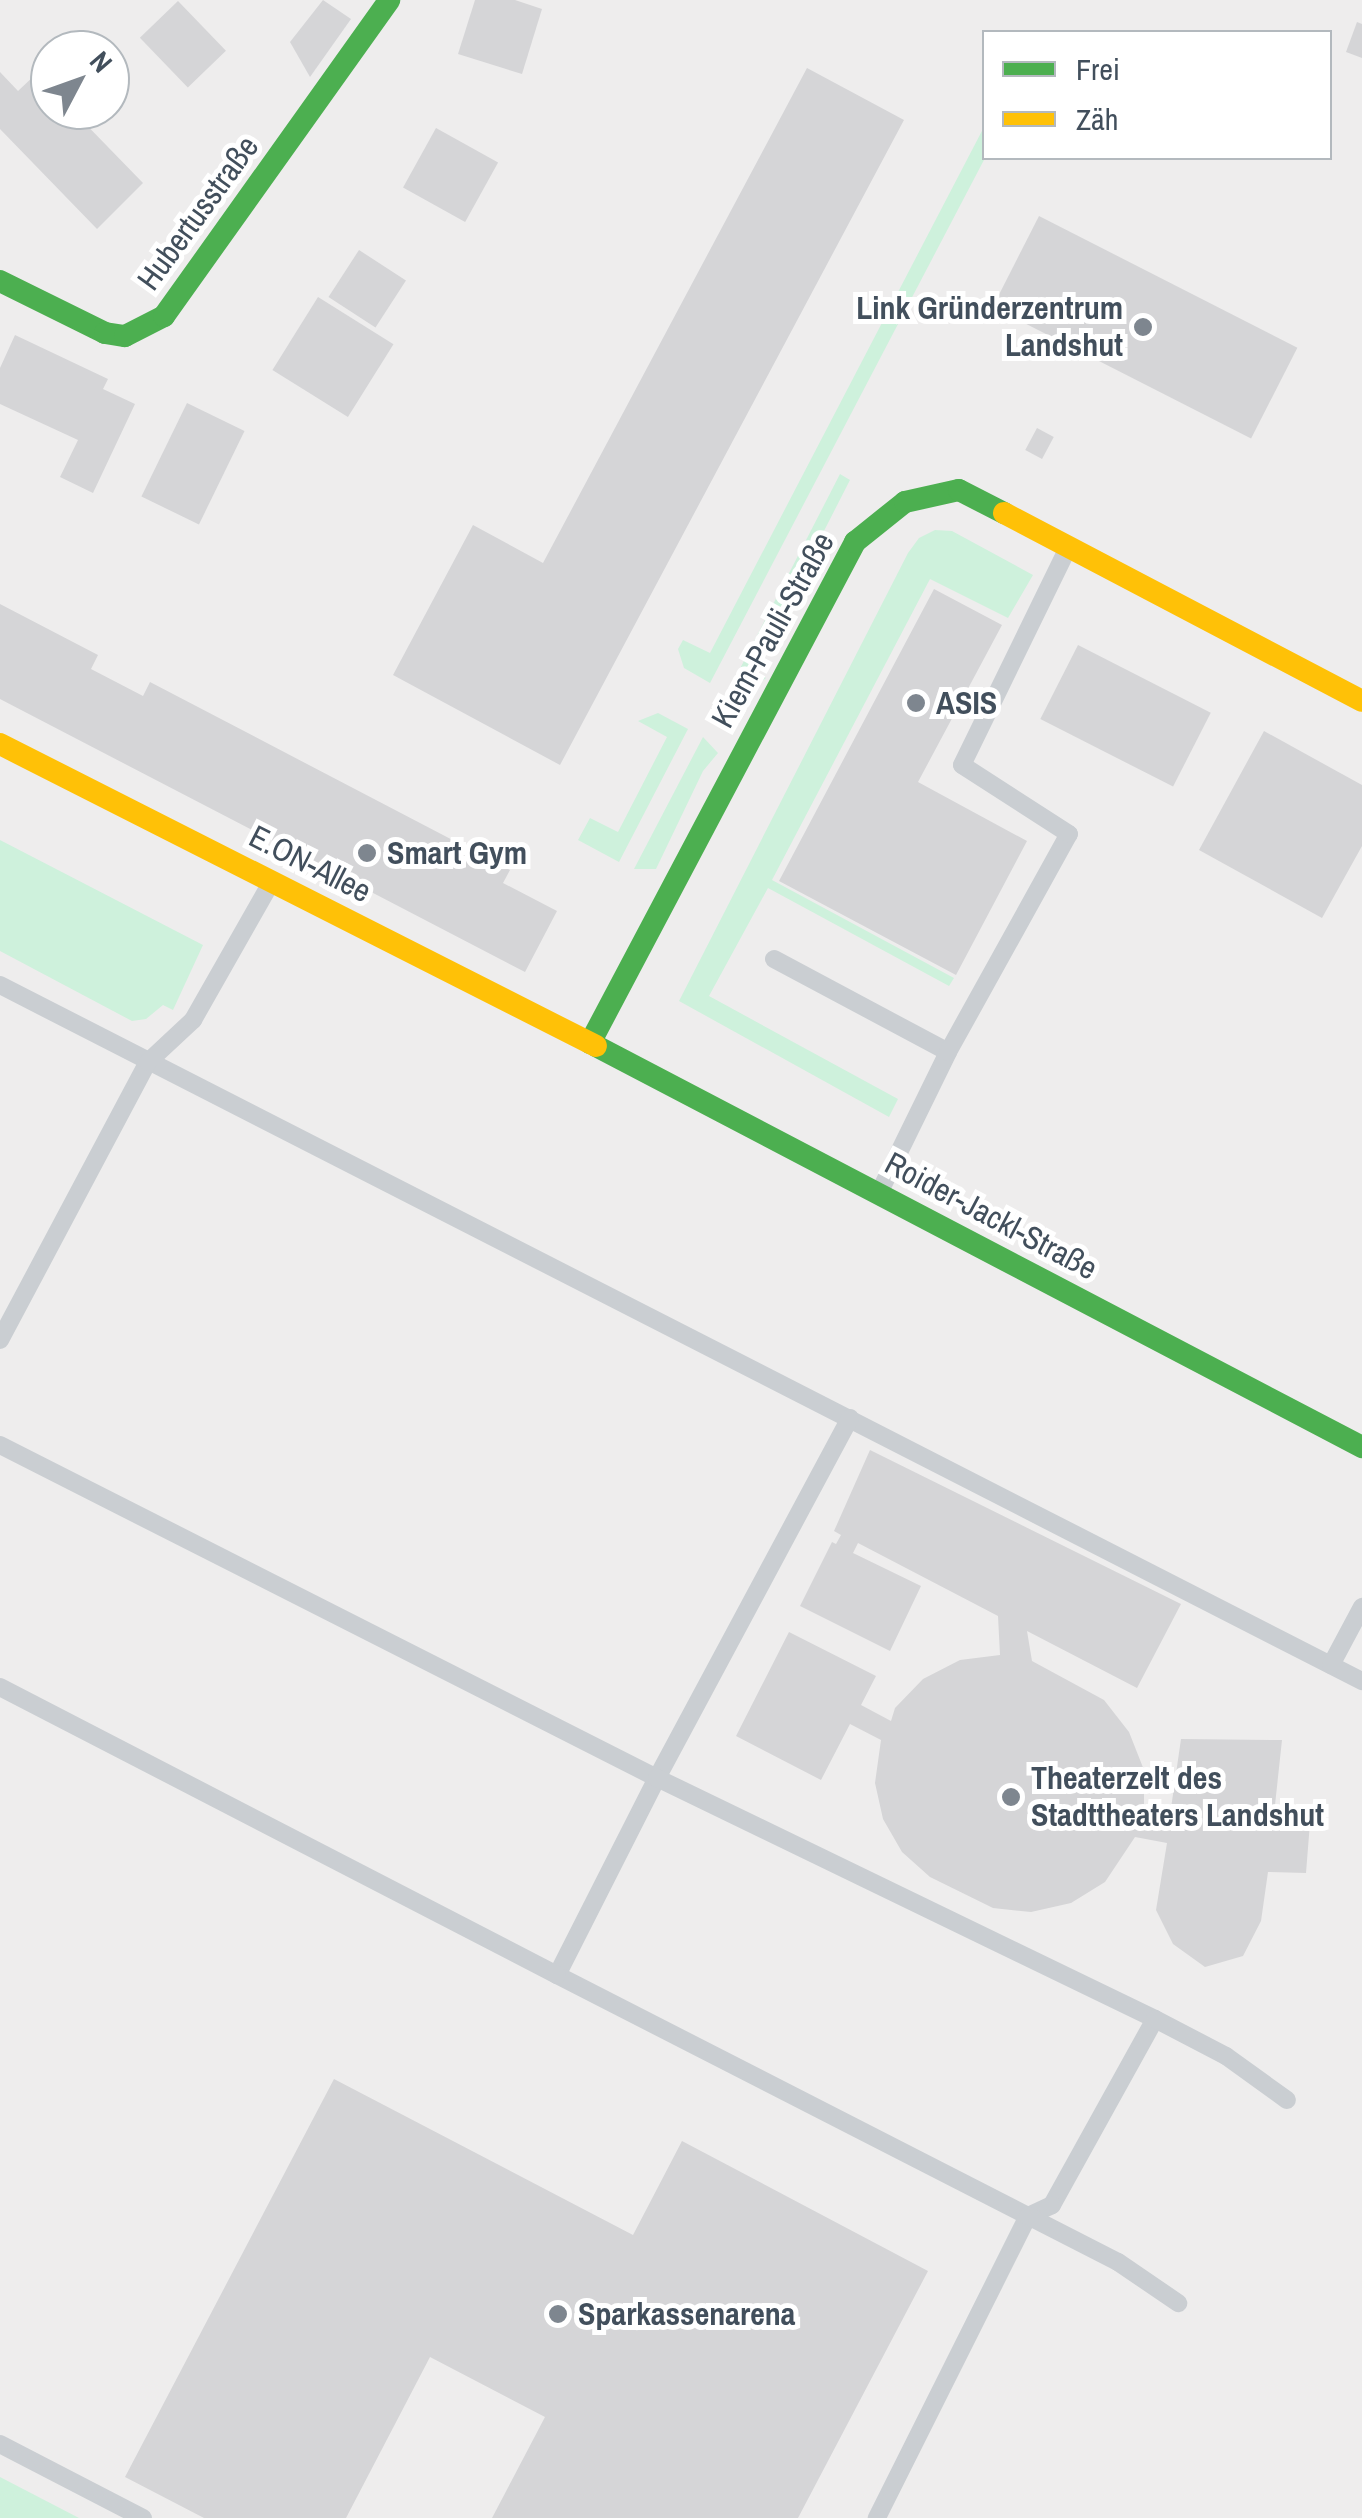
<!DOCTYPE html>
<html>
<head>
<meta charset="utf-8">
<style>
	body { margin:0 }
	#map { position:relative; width:1362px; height:2518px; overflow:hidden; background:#eeeded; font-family:"Archivo Narrow",sans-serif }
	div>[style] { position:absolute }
	.green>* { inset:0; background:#cef1dc }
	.building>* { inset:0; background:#d5d5d7; transform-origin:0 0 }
	.lane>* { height:18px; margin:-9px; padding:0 9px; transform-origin:9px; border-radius:9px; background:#caced2 }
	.fast>* { height:22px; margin:-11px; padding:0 11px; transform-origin:11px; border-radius:11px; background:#4caf50 }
	.slow>* { height:22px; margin:-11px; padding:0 11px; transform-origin:11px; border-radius:11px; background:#ffc107 }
	.dots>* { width:28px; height:28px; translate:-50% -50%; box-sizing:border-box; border:5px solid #fff; border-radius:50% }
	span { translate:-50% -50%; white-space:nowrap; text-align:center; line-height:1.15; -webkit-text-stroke:10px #fff; paint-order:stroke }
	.street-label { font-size:32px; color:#424f5c }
	.poi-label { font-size:32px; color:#424f5c; font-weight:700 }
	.right { translate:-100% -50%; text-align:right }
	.left { translate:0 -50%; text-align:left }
	.legend { position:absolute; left:982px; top:30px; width:350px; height:130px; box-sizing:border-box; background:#fff; border:2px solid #b3b9be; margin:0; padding:12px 18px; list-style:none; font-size:30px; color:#424f5c }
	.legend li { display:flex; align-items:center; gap:20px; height:50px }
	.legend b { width:50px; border:2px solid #b3b9be }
	.north { position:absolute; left:30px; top:30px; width:100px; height:100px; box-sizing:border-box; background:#fff; border:2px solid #b3b9be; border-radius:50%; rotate:49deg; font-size:28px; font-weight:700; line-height:40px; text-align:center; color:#424f5c }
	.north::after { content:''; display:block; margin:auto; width:35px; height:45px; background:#7e868f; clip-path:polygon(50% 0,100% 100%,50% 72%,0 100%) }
</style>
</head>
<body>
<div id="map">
	<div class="green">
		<div style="clip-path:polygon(984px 127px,985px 158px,710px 683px,684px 668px,678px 649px,683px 640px,710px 653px)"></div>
		<div style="clip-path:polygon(840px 474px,850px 480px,753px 670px,766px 678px,748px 692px,729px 690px)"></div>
		<div style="clip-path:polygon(935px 530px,952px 531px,1033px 575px,1008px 618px,930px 579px,772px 880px,954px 978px,949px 986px,768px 888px,709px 996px,898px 1099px,889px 1117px,679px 1001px,908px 553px,919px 538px)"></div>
		<div style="clip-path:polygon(658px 713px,688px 729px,619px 862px,578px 840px,590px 818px,618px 832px,667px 737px,638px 721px)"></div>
		<div style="clip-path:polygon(703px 737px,718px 753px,703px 771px,656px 869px,634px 869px)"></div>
		<div style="clip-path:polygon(0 840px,203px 945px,173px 1010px,163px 1005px,146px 1019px,132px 1021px,0 951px)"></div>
		<div style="clip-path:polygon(0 2477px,79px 2518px,0 2518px)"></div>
	</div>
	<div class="building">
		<div style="clip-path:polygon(323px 0,351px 19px,310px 77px,290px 42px)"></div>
		<div style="clip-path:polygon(475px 0,515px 0,542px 9px,522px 74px,458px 54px)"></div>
		<div style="left:178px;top:1px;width:69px;height:53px;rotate:46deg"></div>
		<div style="clip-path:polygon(1357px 22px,1362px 24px,1362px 58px,1346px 52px)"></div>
		<div style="clip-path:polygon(807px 68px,904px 120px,560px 765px,393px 675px,473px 525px,543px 563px)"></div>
		<div style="clip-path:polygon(0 72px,18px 91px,36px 74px,50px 88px,50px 110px,72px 110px,143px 183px,97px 229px,0 129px)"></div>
		<div style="left:436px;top:128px;width:71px;height:68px;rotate:29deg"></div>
		<div style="left:1039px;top:216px;width:290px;height:102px;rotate:27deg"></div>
		<div style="left:359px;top:250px;width:56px;height:56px;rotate:33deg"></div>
		<div style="left:318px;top:297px;width:89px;height:86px;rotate:32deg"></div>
		<div style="clip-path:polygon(15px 335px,108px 379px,103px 389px,135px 404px,93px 493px,60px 477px,78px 440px,0 404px,0 368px)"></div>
		<div style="left:187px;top:403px;width:64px;height:104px;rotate:26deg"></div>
		<div style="left:1037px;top:428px;width:19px;height:25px;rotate:28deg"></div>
		<div style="clip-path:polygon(934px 589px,1002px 625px,918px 782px,1027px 841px,956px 975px,779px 881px)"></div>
		<div style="clip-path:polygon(0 604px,98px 655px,91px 669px,143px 696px,150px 682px,510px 870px,503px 883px,557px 911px,525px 972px,0 699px)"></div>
		<div style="left:1078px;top:645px;width:149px;height:83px;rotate:27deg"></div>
		<div style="clip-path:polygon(1264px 731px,1362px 785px,1362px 846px,1322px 918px,1199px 850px)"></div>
		<div style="clip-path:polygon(870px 1450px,1181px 1604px,1137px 1688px,1027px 1631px,1032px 1661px,1104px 1700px,1129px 1732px,1144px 1770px,1144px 1811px,1170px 1815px,1181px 1739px,1282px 1740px,1275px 1805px,1311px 1810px,1306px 1873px,1268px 1872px,1261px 1921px,1243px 1956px,1205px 1967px,1173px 1944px,1156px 1910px,1167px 1843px,1135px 1837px,1105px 1882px,1071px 1903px,1031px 1912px,993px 1908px,930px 1877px,902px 1852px,883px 1819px,875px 1783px,881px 1740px,850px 1724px,821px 1780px,736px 1736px,789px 1632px,876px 1676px,861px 1705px,891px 1721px,895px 1708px,923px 1679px,960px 1660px,1000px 1655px,998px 1616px,858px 1543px,853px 1553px,921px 1586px,890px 1651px,800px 1606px,832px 1542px,836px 1544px,841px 1535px,834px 1531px)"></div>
		<div style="clip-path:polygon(334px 2079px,633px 2235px,682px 2141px,928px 2271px,798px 2518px,492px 2518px,545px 2417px,430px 2357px,346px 2518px,204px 2518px,125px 2477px)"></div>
	</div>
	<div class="lane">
		<div style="left:774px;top:959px;width:197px;rotate:28.1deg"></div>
		<div style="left:0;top:985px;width:1530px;rotate:27.07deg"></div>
		<div style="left:881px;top:1189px;width:153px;rotate:-63.9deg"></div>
		<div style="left:948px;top:1052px;width:249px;rotate:-61deg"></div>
		<div style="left:1069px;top:834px;width:127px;rotate:-147.2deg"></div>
		<div style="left:962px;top:765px;width:239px;rotate:-64deg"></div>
		<div style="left:0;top:1340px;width:315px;rotate:-62deg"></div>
		<div style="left:148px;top:1062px;width:62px;rotate:-43deg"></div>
		<div style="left:193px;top:1020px;width:154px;rotate:-60.4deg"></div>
		<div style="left:850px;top:1418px;width:408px;rotate:118.2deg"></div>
		<div style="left:657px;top:1778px;width:221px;rotate:116.9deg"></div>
		<div style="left:557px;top:1975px;width:529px;rotate:27.1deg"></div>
		<div style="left:1028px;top:2216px;width:338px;rotate:116.6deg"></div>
		<div style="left:0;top:1445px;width:737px;rotate:26.88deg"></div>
		<div style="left:657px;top:1778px;width:553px;rotate:25.82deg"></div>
		<div style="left:1155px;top:2019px;width:213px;rotate:119deg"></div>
		<div style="left:1052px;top:2205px;width:26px;rotate:155deg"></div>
		<div style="left:1331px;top:1665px;width:66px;rotate:-61.9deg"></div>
		<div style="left:0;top:1687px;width:627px;rotate:27.34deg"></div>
		<div style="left:1155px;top:2019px;width:80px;rotate:27.5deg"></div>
		<div style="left:1226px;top:2056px;width:75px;rotate:35.8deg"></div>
		<div style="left:1028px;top:2216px;width:101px;rotate:27.1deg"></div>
		<div style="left:1118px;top:2262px;width:73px;rotate:34.3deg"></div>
		<div style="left:0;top:2444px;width:161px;rotate:27.4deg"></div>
	</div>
	<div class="fast">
		<div style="left:0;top:281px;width:117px;rotate:26.3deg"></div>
		<div style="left:105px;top:333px;width:20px;rotate:9deg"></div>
		<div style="left:125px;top:336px;width:44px;rotate:-27.1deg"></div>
		<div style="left:164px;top:316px;width:388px;rotate:-54.5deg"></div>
		<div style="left:590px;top:1043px;width:567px;rotate:-62.12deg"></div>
		<div style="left:855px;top:542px;width:64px;rotate:-38.7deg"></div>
		<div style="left:905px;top:502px;width:55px;rotate:-12.5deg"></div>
		<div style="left:959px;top:490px;width:51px;rotate:27.1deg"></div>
		<div style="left:596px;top:1046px;width:865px;rotate:27.63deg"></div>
	</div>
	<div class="slow">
		<div style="left:1004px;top:513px;width:404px;rotate:27.7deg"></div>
		<div style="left:0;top:744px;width:668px;rotate:26.87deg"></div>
	</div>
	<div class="dots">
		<div style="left:1143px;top:327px;background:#7e868f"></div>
		<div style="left:916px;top:703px;background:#7e868f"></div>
		<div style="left:367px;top:853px;background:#7e868f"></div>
		<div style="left:1011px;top:1797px;background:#7e868f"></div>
		<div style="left:558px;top:2314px;background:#7e868f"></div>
	</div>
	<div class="street-label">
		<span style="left:198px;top:213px;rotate:-54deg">Hubertusstraße</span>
		<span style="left:773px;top:630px;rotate:-61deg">Kiem-Pauli-Straße</span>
		<span style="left:310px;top:864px;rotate:27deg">E.ON-Allee</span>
		<span style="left:991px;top:1216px;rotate:28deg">Roider-Jackl-Straße</span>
	</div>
	<div class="poi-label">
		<span class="right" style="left:1123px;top:327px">Link Gründerzentrum<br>Landshut</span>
		<span class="left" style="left:936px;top:703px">ASIS</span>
		<span class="left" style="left:387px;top:853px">Smart Gym</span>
		<span class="left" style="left:1031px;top:1797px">Theaterzelt des<br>Stadttheaters Landshut</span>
		<span class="left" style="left:578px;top:2314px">Sparkassenarena</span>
	</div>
	<ul class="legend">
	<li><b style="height:12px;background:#4caf50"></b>Frei</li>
	<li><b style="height:12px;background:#ffc107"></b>Zäh</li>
	</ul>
	<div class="north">N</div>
</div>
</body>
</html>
